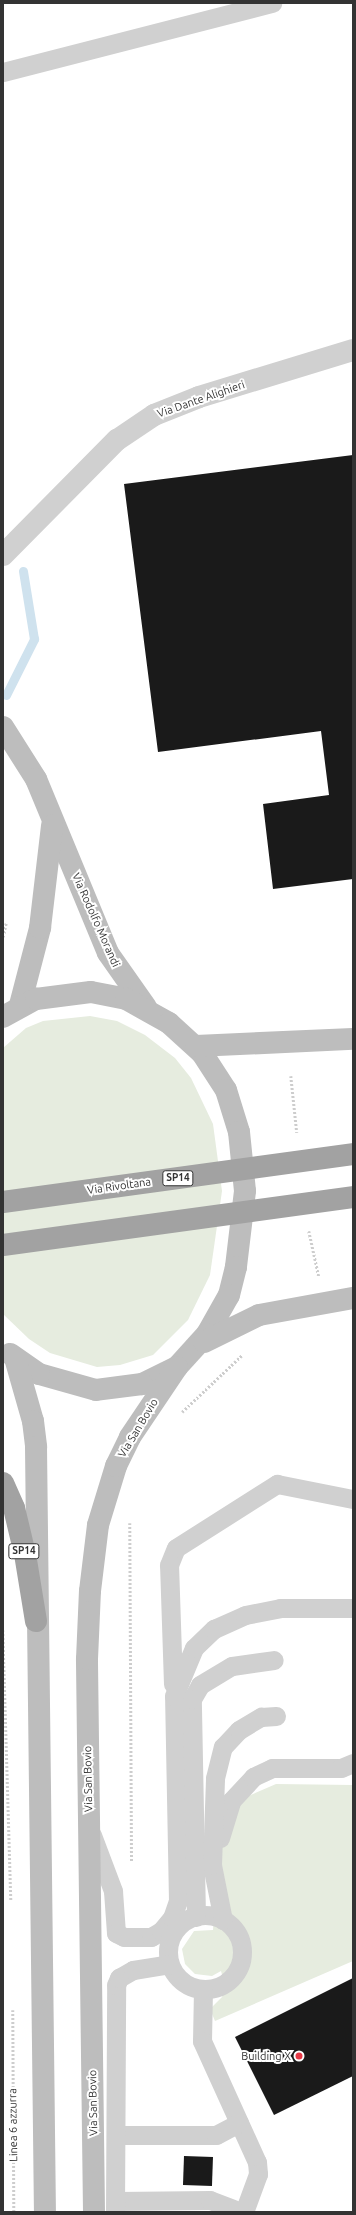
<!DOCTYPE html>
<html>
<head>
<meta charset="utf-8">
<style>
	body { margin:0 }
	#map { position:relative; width:356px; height:2215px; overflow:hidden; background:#fff; font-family:Ubuntu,sans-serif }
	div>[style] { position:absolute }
	.green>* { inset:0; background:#e6ecdf }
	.stream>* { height:9px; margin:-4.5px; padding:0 4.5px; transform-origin:4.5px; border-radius:4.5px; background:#cfe2ee }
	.building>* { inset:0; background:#1a1a1a; transform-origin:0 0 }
	.path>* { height:2.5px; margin-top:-1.25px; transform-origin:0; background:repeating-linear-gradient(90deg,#cdcdcd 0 2px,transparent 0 4px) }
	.service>* { height:19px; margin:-9.5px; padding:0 9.5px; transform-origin:9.5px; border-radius:9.5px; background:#d0d0d0 }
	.service>.ring { margin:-9.5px; padding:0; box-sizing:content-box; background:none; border:19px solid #d0d0d0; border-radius:50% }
	.minor>* { height:22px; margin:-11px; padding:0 11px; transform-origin:11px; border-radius:11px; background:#d0d0d0 }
	.secondary>* { height:22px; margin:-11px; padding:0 11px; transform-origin:11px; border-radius:11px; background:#bdbdbd }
	.trunk>* { height:22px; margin:-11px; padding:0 11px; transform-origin:11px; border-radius:11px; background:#a2a2a2 }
	.trunk-bridge>* { height:22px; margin:-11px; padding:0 11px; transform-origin:11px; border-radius:11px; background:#a2a2a2 }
	.dots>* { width:11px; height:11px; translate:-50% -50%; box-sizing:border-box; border:2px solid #fff; border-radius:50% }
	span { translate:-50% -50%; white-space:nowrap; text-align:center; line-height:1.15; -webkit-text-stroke:4px #fff; paint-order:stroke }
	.shield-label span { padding:1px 3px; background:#fff; border:1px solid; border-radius:3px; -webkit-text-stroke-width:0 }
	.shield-label { font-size:10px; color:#333; font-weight:700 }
	.street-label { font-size:11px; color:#333 }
	.poi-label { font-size:11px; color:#333 }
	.right { translate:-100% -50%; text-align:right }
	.frame { position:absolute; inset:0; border:4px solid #333; pointer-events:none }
</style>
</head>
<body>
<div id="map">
	<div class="green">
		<div style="clip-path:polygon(90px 1016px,117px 1021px,145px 1035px,175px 1058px,191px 1078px,213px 1124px,222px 1191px,210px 1275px,188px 1320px,153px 1355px,120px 1365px,97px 1367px,50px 1353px,29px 1339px,3px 1314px,3px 1048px,26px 1028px,43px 1021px)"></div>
		<div style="clip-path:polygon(276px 1784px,353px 1785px,353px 1961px,215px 2021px,210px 2009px,222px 1997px,225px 1986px,221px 1971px,212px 1976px,195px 1974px,185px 1964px,182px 1949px,194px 1931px,213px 1930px,217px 1867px,225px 1834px,239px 1800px)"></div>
	</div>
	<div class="stream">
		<div style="left:6px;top:695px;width:63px;rotate:-63.4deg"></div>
		<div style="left:34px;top:639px;width:69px;rotate:-99.2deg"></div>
	</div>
	<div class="building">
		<div style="clip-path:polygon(353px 455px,353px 879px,273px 889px,263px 804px,329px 795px,321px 731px,158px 752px,124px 484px)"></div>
		<div style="clip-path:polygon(353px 1978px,353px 2076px,274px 2115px,235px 2037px)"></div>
		<div style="left:184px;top:2156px;width:29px;height:29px;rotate:2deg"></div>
	</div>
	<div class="path">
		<div style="left:3px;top:937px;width:14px;rotate:-78deg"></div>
		<div style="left:291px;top:1076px;width:57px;rotate:84deg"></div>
		<div style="left:309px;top:1231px;width:47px;rotate:77.7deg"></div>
		<div style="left:182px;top:1412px;width:83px;rotate:-43.5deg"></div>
		<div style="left:130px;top:1523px;width:339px;rotate:89.7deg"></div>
		<div style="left:3px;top:1630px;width:270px;rotate:88.3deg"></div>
		<div style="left:13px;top:2010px;width:202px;rotate:89.7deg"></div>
	</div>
	<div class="service">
		<div style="left:3px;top:72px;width:278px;rotate:-14.4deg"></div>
		<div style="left:173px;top:1684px;width:119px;rotate:-91.9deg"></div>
		<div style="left:169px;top:1565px;width:18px;rotate:-68deg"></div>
		<div style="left:176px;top:1548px;width:120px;rotate:-32.4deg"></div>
		<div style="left:277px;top:1484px;width:77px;rotate:11.2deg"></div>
		<div style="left:92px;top:1835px;width:60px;rotate:69.4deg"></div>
		<div style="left:113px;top:1891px;width:42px;rotate:85.9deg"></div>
		<div style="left:116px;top:1933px;width:9px;rotate:27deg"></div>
		<div style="left:124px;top:1937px;width:27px"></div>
		<div style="left:151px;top:1937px;width:12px;rotate:-31deg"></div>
		<div style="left:161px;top:1931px;width:17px;rotate:-50deg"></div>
		<div style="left:172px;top:1918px;width:18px;rotate:-71deg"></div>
		<div style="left:178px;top:1901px;width:205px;rotate:-91.1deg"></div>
		<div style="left:174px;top:1696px;width:52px;rotate:-67.4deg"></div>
		<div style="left:194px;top:1648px;width:28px;rotate:-44deg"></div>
		<div style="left:214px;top:1629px;width:34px;rotate:-24deg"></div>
		<div style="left:245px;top:1615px;width:36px;rotate:-11deg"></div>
		<div style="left:280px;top:1608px;width:73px"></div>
		<div style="left:220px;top:1838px;width:39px;rotate:-73deg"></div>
		<div style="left:231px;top:1801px;width:33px;rotate:-47deg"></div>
		<div style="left:253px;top:1777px;width:21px;rotate:-25deg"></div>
		<div style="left:272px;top:1768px;width:69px"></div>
		<div style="left:341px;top:1768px;width:13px;rotate:-23deg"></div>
		<div class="ring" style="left:168px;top:1915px;width:55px;height:55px"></div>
		<div style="left:196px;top:1917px;width:218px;rotate:-91.1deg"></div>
		<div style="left:192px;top:1699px;width:16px;rotate:-60deg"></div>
		<div style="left:200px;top:1685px;width:37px;rotate:-31deg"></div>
		<div style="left:232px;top:1666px;width:42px;rotate:-8.1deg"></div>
		<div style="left:223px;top:1920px;width:56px;rotate:-101.3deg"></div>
		<div style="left:212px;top:1865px;width:87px;rotate:-88deg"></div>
		<div style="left:215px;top:1778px;width:32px;rotate:-76deg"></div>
		<div style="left:223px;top:1747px;width:23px;rotate:-47deg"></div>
		<div style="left:239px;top:1730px;width:26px;rotate:-31deg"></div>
		<div style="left:261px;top:1717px;width:15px;rotate:-4deg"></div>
		<div style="left:203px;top:1989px;width:52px;rotate:91.1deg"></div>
		<div style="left:202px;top:2041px;width:133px;rotate:65.6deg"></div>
		<div style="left:257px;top:2162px;width:12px;rotate:85deg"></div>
		<div style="left:258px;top:2174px;width:40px;rotate:110.2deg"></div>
		<div style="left:116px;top:2135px;width:100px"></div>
		<div style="left:216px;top:2135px;width:26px;rotate:-28deg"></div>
		<div style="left:117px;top:2201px;width:93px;rotate:-0.6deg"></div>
		<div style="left:210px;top:2200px;width:33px;rotate:21deg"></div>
		<div style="left:115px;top:2212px;width:227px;rotate:-89.7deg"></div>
		<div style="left:116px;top:1985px;width:8px;rotate:-67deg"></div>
		<div style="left:119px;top:1978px;width:16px;rotate:-30deg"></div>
		<div style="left:133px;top:1970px;width:37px;rotate:-9deg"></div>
	</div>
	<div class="minor">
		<div style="left:3px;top:555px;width:162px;rotate:-45.3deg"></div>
		<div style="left:117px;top:440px;width:45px;rotate:-34deg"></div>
		<div style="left:154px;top:415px;width:48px;rotate:-21.8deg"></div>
		<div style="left:199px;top:397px;width:161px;rotate:-17deg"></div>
	</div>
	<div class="secondary">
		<div style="left:3px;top:727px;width:62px;rotate:57.6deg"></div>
		<div style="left:36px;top:779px;width:188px;rotate:67.5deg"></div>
		<div style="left:108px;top:953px;width:66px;rotate:54.9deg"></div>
		<div style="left:20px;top:1005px;width:80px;rotate:-75.4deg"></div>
		<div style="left:40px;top:928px;width:103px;rotate:-83.3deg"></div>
		<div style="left:3px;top:1017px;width:38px;rotate:-29deg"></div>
		<div style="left:36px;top:999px;width:55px;rotate:-7.3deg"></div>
		<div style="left:91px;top:992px;width:36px;rotate:11deg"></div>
		<div style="left:126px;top:999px;width:49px;rotate:29.2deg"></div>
		<div style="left:169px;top:1023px;width:45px;rotate:42.3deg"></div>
		<div style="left:202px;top:1053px;width:44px;rotate:57deg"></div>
		<div style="left:226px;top:1090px;width:44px;rotate:72.8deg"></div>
		<div style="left:239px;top:1132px;width:59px;rotate:84.2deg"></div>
		<div style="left:245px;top:1191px;width:77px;rotate:96.8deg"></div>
		<div style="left:236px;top:1267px;width:29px;rotate:104deg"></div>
		<div style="left:229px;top:1295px;width:45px;rotate:119.4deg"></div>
		<div style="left:207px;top:1334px;width:45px;rotate:132.3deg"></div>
		<div style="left:177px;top:1367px;width:39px;rotate:154deg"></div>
		<div style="left:142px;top:1384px;width:46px;rotate:172.6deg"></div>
		<div style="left:96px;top:1390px;width:59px;rotate:-164.3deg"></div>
		<div style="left:39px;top:1374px;width:35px;rotate:-145deg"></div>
		<div style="left:196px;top:1046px;width:157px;rotate:-2.6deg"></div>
		<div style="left:204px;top:1342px;width:61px;rotate:-26.1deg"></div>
		<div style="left:259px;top:1315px;width:96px;rotate:-10.3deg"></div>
		<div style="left:15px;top:1358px;width:66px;rotate:74.1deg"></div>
		<div style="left:33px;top:1421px;width:26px;rotate:83deg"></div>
		<div style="left:36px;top:1447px;width:765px;rotate:89.33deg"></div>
		<div style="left:94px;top:2212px;width:553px;rotate:-90.73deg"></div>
		<div style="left:87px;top:1659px;width:68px;rotate:-87.5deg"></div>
		<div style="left:90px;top:1591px;width:66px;rotate:-83.1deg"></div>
		<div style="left:98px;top:1525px;width:62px;rotate:-73deg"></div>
		<div style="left:116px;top:1466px;width:32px;rotate:-64deg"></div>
		<div style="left:130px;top:1437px;width:84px;rotate:-56.1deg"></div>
	</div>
	<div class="trunk">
		<div style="left:3px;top:1483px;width:27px;rotate:66deg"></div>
		<div style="left:14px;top:1508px;width:47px;rotate:76.6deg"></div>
		<div style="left:25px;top:1554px;width:68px;rotate:80.7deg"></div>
	</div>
	<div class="trunk-bridge">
		<div style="left:3px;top:1202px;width:353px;rotate:-7.8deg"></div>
		<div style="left:3px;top:1245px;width:353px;rotate:-7.8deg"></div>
	</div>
	<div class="dots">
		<div style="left:299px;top:2056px;background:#e63946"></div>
	</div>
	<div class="shield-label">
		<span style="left:178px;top:1178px">SP14</span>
		<span style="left:24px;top:1551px">SP14</span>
	</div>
	<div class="street-label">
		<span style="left:201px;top:399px;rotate:-19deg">Via Dante Alighieri</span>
		<span style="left:96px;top:920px;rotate:66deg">Via Rodolfo Morandi</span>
		<span style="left:119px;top:1186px;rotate:-8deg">Via Rivoltana</span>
		<span style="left:138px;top:1428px;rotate:-59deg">Via San Bovio</span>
		<span style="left:88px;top:1779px;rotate:-91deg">Via San Bovio</span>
		<span style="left:93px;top:2103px;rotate:-91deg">Via San Bovio</span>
		<span style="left:13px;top:2125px;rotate:-91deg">Linea 6 azzurra</span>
	</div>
	<div class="poi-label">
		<span class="right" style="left:291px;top:2056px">Building X</span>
	</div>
	<div class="frame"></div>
</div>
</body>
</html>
